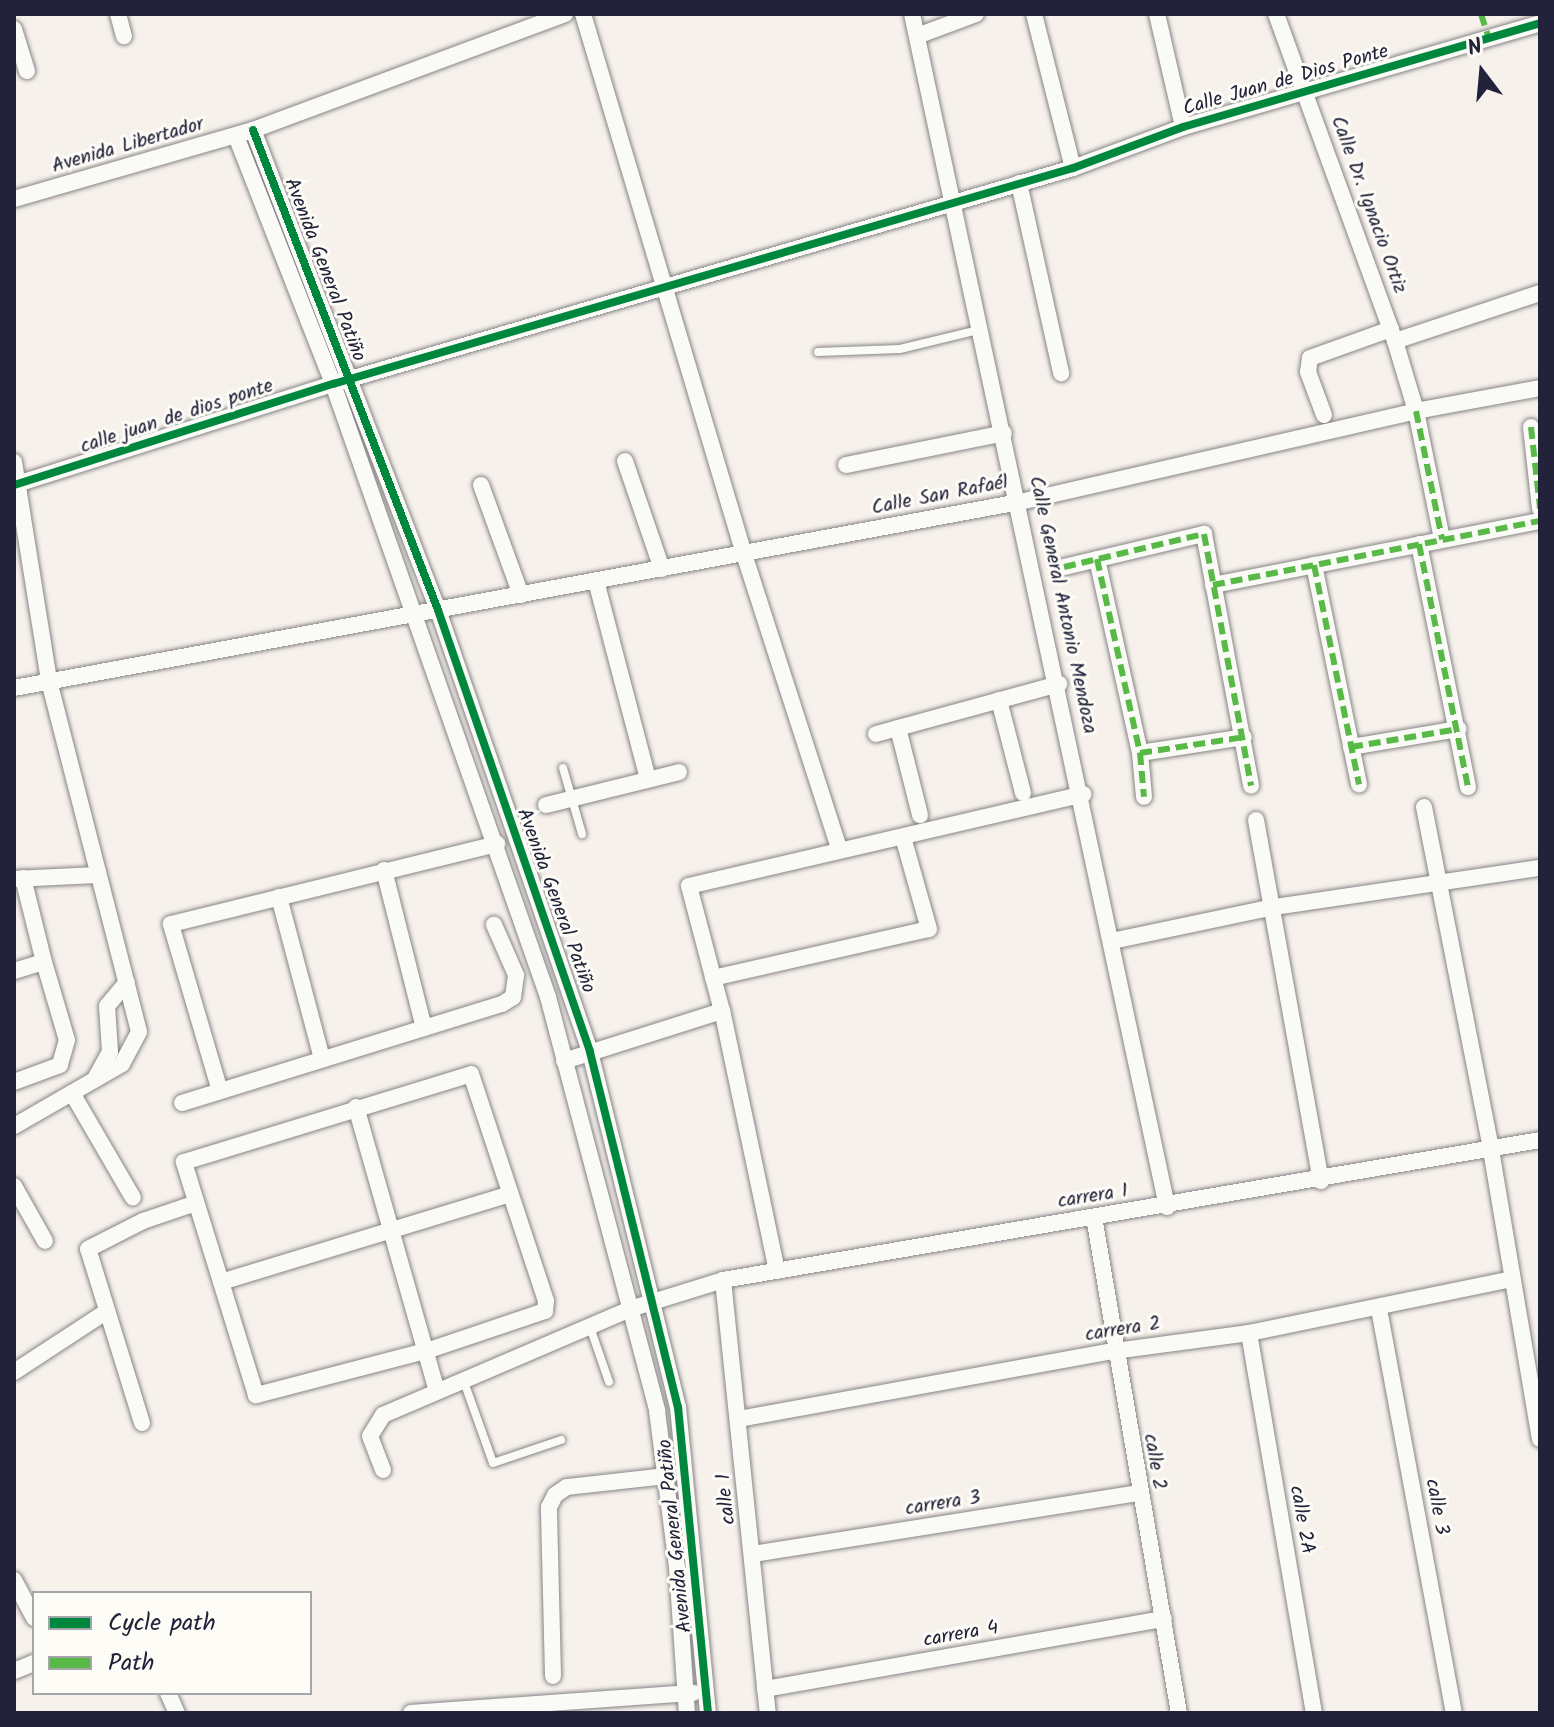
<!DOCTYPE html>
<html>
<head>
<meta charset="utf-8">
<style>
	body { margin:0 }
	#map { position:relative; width:1554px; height:1727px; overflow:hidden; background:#f7f1ec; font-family:Kalam,sans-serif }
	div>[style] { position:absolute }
	.roads { filter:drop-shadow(0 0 2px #868486) drop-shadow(0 0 2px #868486) }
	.lane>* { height:8px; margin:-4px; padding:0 4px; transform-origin:4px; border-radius:4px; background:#fafaf7 }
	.street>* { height:16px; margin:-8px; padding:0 8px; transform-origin:8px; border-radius:8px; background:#fafaf7 }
	.quiet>* { height:6px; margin-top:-3px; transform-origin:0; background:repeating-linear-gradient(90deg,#58b947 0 12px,transparent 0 18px) }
	.cycleway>* { height:8px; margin:-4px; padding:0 4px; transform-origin:4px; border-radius:4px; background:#00873e }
	span { translate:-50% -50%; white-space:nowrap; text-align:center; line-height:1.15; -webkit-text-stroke:6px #fdfcf7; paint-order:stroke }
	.street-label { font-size:20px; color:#22223b }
	.frame { position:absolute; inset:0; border:16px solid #22223b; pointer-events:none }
	.legend { position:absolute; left:32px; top:1591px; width:280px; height:104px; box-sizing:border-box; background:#fdfcf7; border:2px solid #a5a5ac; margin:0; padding:10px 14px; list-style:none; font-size:24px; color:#22223b }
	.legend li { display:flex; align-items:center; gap:16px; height:40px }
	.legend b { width:40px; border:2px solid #a5a5ac }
	.north { position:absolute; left:1442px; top:32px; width:80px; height:80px; -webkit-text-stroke:6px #fdfcf7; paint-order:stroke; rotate:344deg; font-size:22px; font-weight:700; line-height:32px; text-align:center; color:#22223b }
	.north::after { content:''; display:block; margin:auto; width:28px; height:36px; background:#22223b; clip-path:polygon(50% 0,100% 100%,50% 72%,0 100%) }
</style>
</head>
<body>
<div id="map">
	<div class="roads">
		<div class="lane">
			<div style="left:818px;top:352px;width:82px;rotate:-2.1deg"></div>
			<div style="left:900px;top:349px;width:80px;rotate:-13.7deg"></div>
			<div style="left:563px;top:768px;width:69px;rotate:73.9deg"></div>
			<div style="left:590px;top:1327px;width:58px;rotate:70.9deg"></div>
			<div style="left:463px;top:1379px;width:89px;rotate:70.3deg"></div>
			<div style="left:493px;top:1463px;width:72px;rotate:-18.7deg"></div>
		</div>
		<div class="street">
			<div style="left:118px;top:14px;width:23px;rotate:75deg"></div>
			<div style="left:583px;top:14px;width:563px;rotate:73.4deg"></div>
			<div style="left:744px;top:554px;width:310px;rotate:72.1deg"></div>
			<div style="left:912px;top:14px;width:1220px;rotate:77.93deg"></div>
			<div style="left:1034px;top:14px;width:159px;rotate:75.8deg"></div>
			<div style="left:1157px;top:14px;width:116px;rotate:77deg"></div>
			<div style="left:1276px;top:14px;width:348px;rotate:70deg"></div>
			<div style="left:1395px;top:341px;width:73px;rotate:73.3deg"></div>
			<div style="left:1416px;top:411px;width:131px;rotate:78.5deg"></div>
			<div style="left:14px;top:29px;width:44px;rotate:72.8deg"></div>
			<div style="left:917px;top:36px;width:63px;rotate:-20.4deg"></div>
			<div style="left:253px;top:130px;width:514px;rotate:68.92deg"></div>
			<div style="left:438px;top:610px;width:467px;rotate:71deg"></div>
			<div style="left:590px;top:1052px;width:366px;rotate:76.1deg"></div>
			<div style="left:678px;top:1407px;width:307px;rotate:84.4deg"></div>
			<div style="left:236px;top:136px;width:266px;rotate:68.6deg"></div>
			<div style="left:333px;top:384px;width:650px;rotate:70.67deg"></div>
			<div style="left:548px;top:997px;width:428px;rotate:75.2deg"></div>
			<div style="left:657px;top:1411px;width:158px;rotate:82.7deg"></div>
			<div style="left:677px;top:1568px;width:145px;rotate:86.1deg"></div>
			<div style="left:1019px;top:183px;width:195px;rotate:77.5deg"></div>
			<div style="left:14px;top:199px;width:249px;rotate:-16.1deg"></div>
			<div style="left:253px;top:130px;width:333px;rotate:-20.4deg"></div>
			<div style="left:1395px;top:341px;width:153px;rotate:-18.3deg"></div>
			<div style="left:1324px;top:415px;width:46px;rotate:-110.4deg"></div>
			<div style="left:1308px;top:372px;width:14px;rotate:-82deg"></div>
			<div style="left:1310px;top:358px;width:86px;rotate:-19.7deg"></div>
			<div style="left:1531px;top:427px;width:82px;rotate:83.7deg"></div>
			<div style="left:625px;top:461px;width:114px;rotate:71.1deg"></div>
			<div style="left:14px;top:462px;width:222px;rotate:80.9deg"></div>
			<div style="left:49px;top:681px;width:362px;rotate:75.6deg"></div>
			<div style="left:139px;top:1032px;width:36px;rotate:118deg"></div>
			<div style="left:122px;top:1064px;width:125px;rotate:150.1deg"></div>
			<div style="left:846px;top:465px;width:161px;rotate:-11.4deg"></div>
			<div style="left:14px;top:485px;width:335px;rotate:-17.6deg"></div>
			<div style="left:333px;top:384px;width:771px;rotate:-16.27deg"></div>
			<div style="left:1073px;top:168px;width:117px;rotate:-20.4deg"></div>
			<div style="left:1183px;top:127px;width:372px;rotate:-16.2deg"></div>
			<div style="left:481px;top:485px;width:117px;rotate:70deg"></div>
			<div style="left:1419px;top:544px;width:248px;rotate:78.6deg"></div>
			<div style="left:1097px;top:559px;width:199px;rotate:77.5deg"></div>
			<div style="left:1140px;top:753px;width:105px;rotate:-8.7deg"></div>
			<div style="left:1314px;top:565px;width:224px;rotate:78.4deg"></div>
			<div style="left:1064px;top:567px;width:144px;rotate:-13.3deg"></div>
			<div style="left:1204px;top:534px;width:256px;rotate:79.4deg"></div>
			<div style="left:596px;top:581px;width:205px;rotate:75.3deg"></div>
			<div style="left:1213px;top:585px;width:333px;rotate:-11.1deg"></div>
			<div style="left:14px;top:688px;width:1023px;rotate:-10.48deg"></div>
			<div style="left:1020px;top:502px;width:406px;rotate:-12.9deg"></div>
			<div style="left:1416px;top:411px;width:126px;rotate:-10.5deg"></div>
			<div style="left:999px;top:700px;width:96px;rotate:75.5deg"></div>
			<div style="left:898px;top:728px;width:90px;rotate:75.8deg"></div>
			<div style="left:876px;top:734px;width:190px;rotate:-15.3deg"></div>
			<div style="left:1351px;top:747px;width:109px;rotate:-9.5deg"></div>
			<div style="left:1140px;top:753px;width:44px;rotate:84.8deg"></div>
			<div style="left:546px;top:805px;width:137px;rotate:-13.9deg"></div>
			<div style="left:1424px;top:807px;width:349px;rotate:78.9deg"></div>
			<div style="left:1491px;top:1150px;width:293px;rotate:80.4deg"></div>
			<div style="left:1256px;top:820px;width:367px;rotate:79.8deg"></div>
			<div style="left:384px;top:870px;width:163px;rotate:75.8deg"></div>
			<div style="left:23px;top:878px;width:87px;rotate:76deg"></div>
			<div style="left:14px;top:879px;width:83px;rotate:-2.8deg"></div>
			<div style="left:279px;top:897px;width:168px;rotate:75.1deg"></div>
			<div style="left:1112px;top:941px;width:159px;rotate:-11.9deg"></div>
			<div style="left:1268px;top:908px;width:275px;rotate:-8.4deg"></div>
			<div style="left:14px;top:971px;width:31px;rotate:-17deg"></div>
			<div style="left:44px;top:962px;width:81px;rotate:73.6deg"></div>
			<div style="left:67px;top:1040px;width:26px;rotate:106deg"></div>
			<div style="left:60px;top:1065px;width:49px;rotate:159.7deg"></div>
			<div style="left:713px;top:978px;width:221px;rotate:-12.8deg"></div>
			<div style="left:929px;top:929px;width:96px;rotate:-105.8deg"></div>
			<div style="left:564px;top:1061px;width:166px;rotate:-17.6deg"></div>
			<div style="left:471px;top:1074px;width:239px;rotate:71.7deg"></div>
			<div style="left:546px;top:1301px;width:10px;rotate:96deg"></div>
			<div style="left:545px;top:1311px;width:122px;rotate:161.4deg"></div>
			<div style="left:429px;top:1350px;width:179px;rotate:165.4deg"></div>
			<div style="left:256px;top:1395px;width:244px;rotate:-107.2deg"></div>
			<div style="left:184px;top:1162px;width:300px;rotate:-17deg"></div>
			<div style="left:96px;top:1077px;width:29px;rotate:-61deg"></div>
			<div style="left:110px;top:1052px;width:46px;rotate:-93.7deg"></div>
			<div style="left:107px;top:1006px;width:31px;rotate:-50deg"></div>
			<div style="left:220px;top:1091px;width:174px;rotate:-106.4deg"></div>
			<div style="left:171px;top:924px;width:336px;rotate:-13.8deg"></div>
			<div style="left:72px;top:1093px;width:121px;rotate:59.8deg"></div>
			<div style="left:182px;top:1103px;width:335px;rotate:-17.2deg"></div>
			<div style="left:502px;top:1004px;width:13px;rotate:-32deg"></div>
			<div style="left:513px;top:997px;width:22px;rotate:-82deg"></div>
			<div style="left:516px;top:975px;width:55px;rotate:-113.7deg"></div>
			<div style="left:356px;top:1107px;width:292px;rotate:74.1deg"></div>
			<div style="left:14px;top:1186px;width:63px;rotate:60.6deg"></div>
			<div style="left:1094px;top:1217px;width:503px;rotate:80.28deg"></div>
			<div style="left:777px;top:1271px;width:266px;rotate:-101.9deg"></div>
			<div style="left:722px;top:1011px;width:129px;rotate:-104.8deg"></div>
			<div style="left:689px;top:886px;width:405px;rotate:-13.1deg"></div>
			<div style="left:723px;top:1280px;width:435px;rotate:84.1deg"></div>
			<div style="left:221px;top:1282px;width:302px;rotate:-16.9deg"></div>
			<div style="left:1379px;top:1309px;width:411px;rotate:79.5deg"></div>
			<div style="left:1249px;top:1333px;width:386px;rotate:80.3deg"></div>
			<div style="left:14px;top:1372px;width:108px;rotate:-33.2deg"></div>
			<div style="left:739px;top:1419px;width:381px;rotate:-10.3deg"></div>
			<div style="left:1114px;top:1351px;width:136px;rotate:-7.6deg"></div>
			<div style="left:1249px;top:1333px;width:268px;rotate:-11.6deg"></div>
			<div style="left:142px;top:1423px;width:182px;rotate:-107.2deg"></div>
			<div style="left:88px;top:1249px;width:62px;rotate:-27deg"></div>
			<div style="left:143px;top:1221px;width:56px;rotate:-18.8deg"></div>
			<div style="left:383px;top:1470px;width:36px;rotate:-111deg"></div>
			<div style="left:370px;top:1436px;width:25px;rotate:-58deg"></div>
			<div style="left:383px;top:1415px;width:269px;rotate:-23.2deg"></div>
			<div style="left:630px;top:1309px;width:97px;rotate:-17.3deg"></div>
			<div style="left:723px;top:1280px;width:829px;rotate:-9.72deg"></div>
			<div style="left:753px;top:1554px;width:391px;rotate:-9deg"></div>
			<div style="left:14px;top:1580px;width:43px;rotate:62.2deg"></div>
			<div style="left:14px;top:1671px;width:22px;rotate:-22deg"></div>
			<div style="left:553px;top:1676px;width:169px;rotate:-91.4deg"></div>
			<div style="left:549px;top:1507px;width:13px;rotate:-63deg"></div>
			<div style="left:555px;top:1495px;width:14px;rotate:-34deg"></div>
			<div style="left:567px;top:1487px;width:101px;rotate:-6.3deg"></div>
			<div style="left:765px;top:1689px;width:405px;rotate:-10deg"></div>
			<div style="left:168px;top:1693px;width:22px;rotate:66deg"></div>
			<div style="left:411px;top:1713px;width:283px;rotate:-4.1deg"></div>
		</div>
	</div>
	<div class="quiet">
		<div style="left:1481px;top:14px;width:26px;rotate:72deg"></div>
		<div style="left:1416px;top:411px;width:131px;rotate:78.5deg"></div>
		<div style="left:1531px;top:427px;width:82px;rotate:83.7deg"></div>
		<div style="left:1419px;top:544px;width:248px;rotate:78.6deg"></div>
		<div style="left:1097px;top:559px;width:199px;rotate:77.5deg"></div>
		<div style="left:1140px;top:753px;width:105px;rotate:-8.7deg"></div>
		<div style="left:1314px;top:565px;width:224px;rotate:78.4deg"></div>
		<div style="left:1064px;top:567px;width:144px;rotate:-13.3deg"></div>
		<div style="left:1204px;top:534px;width:256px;rotate:79.4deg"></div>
		<div style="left:1213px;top:585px;width:333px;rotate:-11.1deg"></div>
		<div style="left:1351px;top:747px;width:109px;rotate:-9.5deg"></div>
		<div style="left:1140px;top:753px;width:44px;rotate:84.8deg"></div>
	</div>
	<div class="cycleway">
		<div style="left:253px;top:130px;width:514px;rotate:68.92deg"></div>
		<div style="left:438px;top:610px;width:467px;rotate:71deg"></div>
		<div style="left:590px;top:1052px;width:366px;rotate:76.1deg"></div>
		<div style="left:678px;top:1407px;width:307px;rotate:84.4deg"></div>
		<div style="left:14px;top:485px;width:335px;rotate:-17.6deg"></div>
		<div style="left:333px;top:384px;width:771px;rotate:-16.27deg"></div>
		<div style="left:1073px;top:168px;width:117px;rotate:-20.4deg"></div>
		<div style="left:1183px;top:127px;width:372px;rotate:-16.2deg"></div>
	</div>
	<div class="street-label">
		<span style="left:1286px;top:81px;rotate:-16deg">Calle Juan de Dios Ponte</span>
		<span style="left:128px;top:146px;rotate:-16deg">Avenida Libertador</span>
		<span style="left:1368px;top:205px;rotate:70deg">Calle Dr. Ignacio Ortiz</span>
		<span style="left:324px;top:270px;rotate:69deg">Avenida General Patiño</span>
		<span style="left:177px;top:417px;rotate:-18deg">calle juan de dios ponte</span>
		<span style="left:940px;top:496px;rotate:-11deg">Calle San Rafaél</span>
		<span style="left:1062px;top:605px;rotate:78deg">Calle General Antonio Mendoza</span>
		<span style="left:555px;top:901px;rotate:70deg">Avenida General Patiño</span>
		<span style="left:1093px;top:1197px;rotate:-9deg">carrera 1</span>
		<span style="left:1123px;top:1330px;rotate:-9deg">carrera 2</span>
		<span style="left:1154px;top:1462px;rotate:80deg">calle 2</span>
		<span style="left:727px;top:1499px;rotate:-96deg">calle 1</span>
		<span style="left:943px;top:1504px;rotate:-9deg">carrera 3</span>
		<span style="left:1436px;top:1507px;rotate:79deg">calle 3</span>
		<span style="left:1301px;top:1520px;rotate:80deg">calle 2A</span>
		<span style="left:676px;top:1536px;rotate:-96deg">Avenida General Patiño</span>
		<span style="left:961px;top:1635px;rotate:-10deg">carrera 4</span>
	</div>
	<div class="frame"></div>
	<ul class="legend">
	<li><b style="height:10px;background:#00873e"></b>Cycle path</li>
	<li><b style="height:10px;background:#58b947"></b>Path</li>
	</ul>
	<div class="north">N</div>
</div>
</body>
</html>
